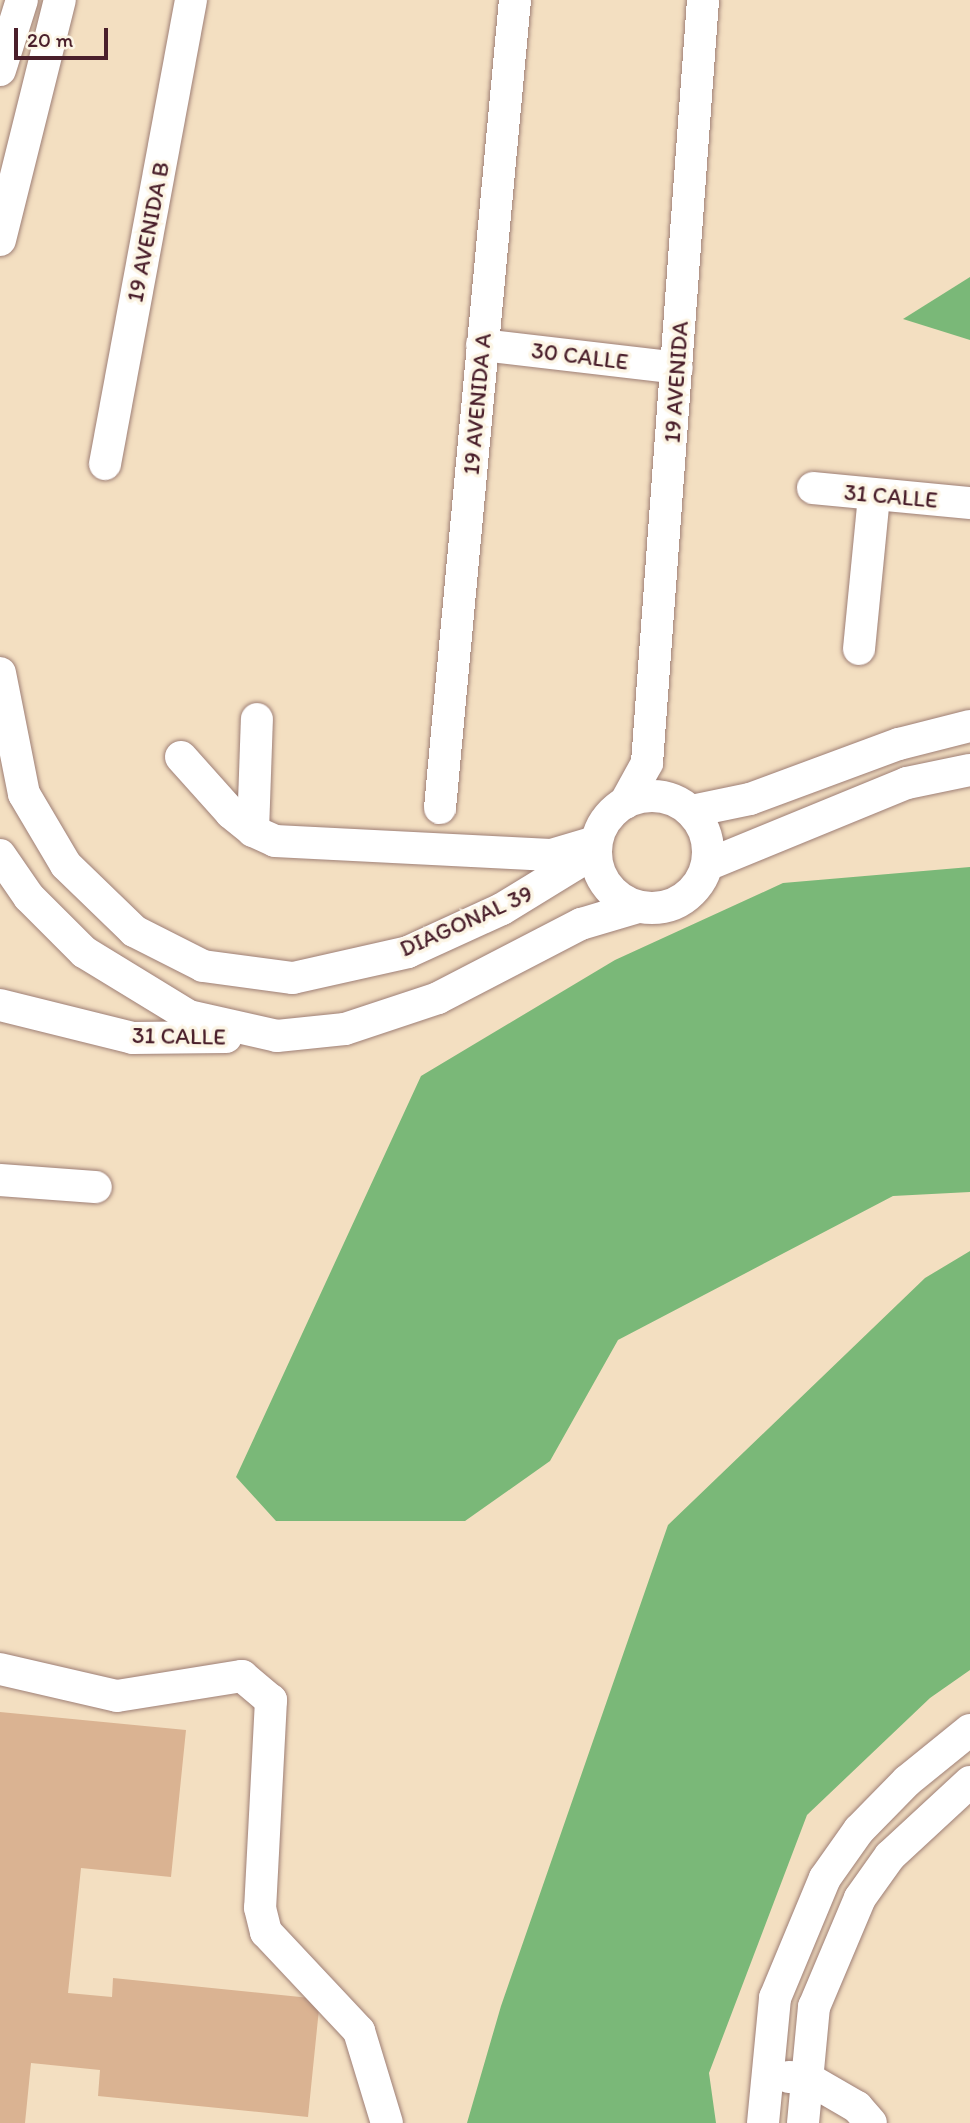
<!DOCTYPE html>
<html>
<head>
<meta charset="utf-8">
<style>
	body { margin:0 }
	#map { position:relative; width:970px; height:2123px; overflow:hidden; background:#f3dfc1; font-family:Itim,sans-serif }
	div>[style] { position:absolute }
	.forest>* { inset:0; background:#7ab878 }
	.building>* { inset:0; background:#dab392 }
	.roads { filter:drop-shadow(0 0 2px #9e7f76) drop-shadow(0 0 2px #9e7f76) }
	.minor>* { height:32px; margin:-16px; padding:0 16px; transform-origin:16px; border-radius:16px; background:#fff }
	.minor>.ring { margin:-16px; padding:0; box-sizing:content-box; background:none; border:32px solid #fff; border-radius:50% }
	span { translate:-50% -50%; white-space:nowrap; text-align:center; line-height:1.15; -webkit-text-stroke:7px #fcf5e5; paint-order:stroke }
	.street-label { font-size:23px; color:#4a1f2b }
	.scale { position:absolute; left:14px; top:28px; width:94px; height:32px; box-sizing:border-box; border:4px solid #4a1f2b; border-top:0; padding-left:9px; font-size:21px; line-height:24px; white-space:nowrap; color:#4a1f2b; -webkit-text-stroke:5px #fcf5e5; paint-order:stroke }
</style>
</head>
<body>
<div id="map">
	<div class="forest">
		<div style="clip-path:polygon(970px 277px,970px 340px,903px 319px)"></div>
		<div style="clip-path:polygon(970px 867px,970px 1192px,893px 1196px,618px 1340px,550px 1461px,465px 1521px,276px 1521px,236px 1477px,421px 1076px,615px 960px,783px 883px)"></div>
		<div style="clip-path:polygon(970px 1251px,970px 1670px,930px 1698px,807px 1815px,709px 2073px,716px 2123px,467px 2123px,501px 2006px,668px 1525px,925px 1278px)"></div>
	</div>
	<div class="building">
		<div style="clip-path:polygon(0 1712px,186px 1730px,171px 1877px,81px 1868px,68px 1993px,112px 1997px,113px 1978px,320px 1999px,308px 2117px,98px 2096px,100px 2070px,31px 2063px,25px 2123px,0 2123px)"></div>
	</div>
	<div class="roads">
		<div class="minor">
			<div style="left:0;top:70px;width:73px;rotate:-72.6deg"></div>
			<div style="left:0;top:240px;width:247px;rotate:-76deg"></div>
			<div style="left:482px;top:345px;width:196px;rotate:6.7deg"></div>
			<div style="left:105px;top:464px;width:472px;rotate:-79.5deg"></div>
			<div style="left:813px;top:488px;width:158px;rotate:5.5deg"></div>
			<div style="left:859px;top:649px;width:155px;rotate:-84.4deg"></div>
			<div style="left:0;top:673px;width:123px;rotate:78.8deg"></div>
			<div style="left:24px;top:794px;width:82px;rotate:59.4deg"></div>
			<div style="left:66px;top:865px;width:95px;rotate:44.1deg"></div>
			<div style="left:134px;top:931px;width:77px;rotate:26.9deg"></div>
			<div style="left:203px;top:966px;width:91px;rotate:7.6deg"></div>
			<div style="left:293px;top:978px;width:118px;rotate:-12.7deg"></div>
			<div style="left:408px;top:952px;width:103px;rotate:-24.6deg"></div>
			<div style="left:502px;top:909px;width:109px;rotate:-31.5deg"></div>
			<div style="left:181px;top:757px;width:75px;rotate:48.2deg"></div>
			<div style="left:231px;top:813px;width:28px;rotate:39deg"></div>
			<div style="left:253px;top:831px;width:24px;rotate:24deg"></div>
			<div style="left:275px;top:841px;width:276px;rotate:2.9deg"></div>
			<div style="left:551px;top:855px;width:43px;rotate:-16.3deg"></div>
			<div class="ring" style="left:596px;top:796px;width:80px;height:80px"></div>
			<div style="left:625px;top:803px;width:46px;rotate:-61.2deg"></div>
			<div style="left:647px;top:763px;width:765px;rotate:-85.8deg"></div>
			<div style="left:440px;top:808px;width:811px;rotate:-84.7deg"></div>
			<div style="left:692px;top:811px;width:59px;rotate:-11.7deg"></div>
			<div style="left:750px;top:799px;width:159px;rotate:-20.3deg"></div>
			<div style="left:899px;top:744px;width:73px;rotate:-14.2deg"></div>
			<div style="left:253px;top:831px;width:112px;rotate:-88deg"></div>
			<div style="left:0;top:855px;width:51px;rotate:55.4deg"></div>
			<div style="left:29px;top:897px;width:78px;rotate:45deg"></div>
			<div style="left:84px;top:952px;width:123px;rotate:31.4deg"></div>
			<div style="left:189px;top:1016px;width:90px;rotate:12.8deg"></div>
			<div style="left:277px;top:1036px;width:68px;rotate:-5.9deg"></div>
			<div style="left:345px;top:1029px;width:98px;rotate:-18.4deg"></div>
			<div style="left:438px;top:998px;width:161px;rotate:-27.4deg"></div>
			<div style="left:581px;top:924px;width:59px;rotate:-16.6deg"></div>
			<div style="left:707px;top:865px;width:216px;rotate:-22.3deg"></div>
			<div style="left:907px;top:783px;width:64px;rotate:-11.7deg"></div>
			<div style="left:0;top:1005px;width:137px;rotate:13.9deg"></div>
			<div style="left:133px;top:1038px;width:93px;rotate:-0.6deg"></div>
			<div style="left:0;top:1180px;width:96px;rotate:4.2deg"></div>
			<div style="left:0;top:1669px;width:120px;rotate:13deg"></div>
			<div style="left:117px;top:1696px;width:127px;rotate:-9.1deg"></div>
			<div style="left:242px;top:1676px;width:38px;rotate:40deg"></div>
			<div style="left:271px;top:1700px;width:208px;rotate:93deg"></div>
			<div style="left:260px;top:1908px;width:25px;rotate:76deg"></div>
			<div style="left:266px;top:1932px;width:136px;rotate:46.8deg"></div>
			<div style="left:359px;top:2031px;width:96px;rotate:73.1deg"></div>
			<div style="left:789px;top:2077px;width:18px;rotate:3deg"></div>
			<div style="left:807px;top:2078px;width:58px;rotate:30.1deg"></div>
			<div style="left:857px;top:2107px;width:21px;rotate:49deg"></div>
			<div style="left:763px;top:2123px;width:126px;rotate:-84.5deg"></div>
			<div style="left:775px;top:1998px;width:130px;rotate:-67.4deg"></div>
			<div style="left:825px;top:1878px;width:59px;rotate:-54.7deg"></div>
			<div style="left:859px;top:1830px;width:69px;rotate:-45.6deg"></div>
			<div style="left:907px;top:1781px;width:81px;rotate:-39deg"></div>
			<div style="left:803px;top:2123px;width:117px;rotate:-84.6deg"></div>
			<div style="left:814px;top:2007px;width:118px;rotate:-67.1deg"></div>
			<div style="left:860px;top:1898px;width:52px;rotate:-54.5deg"></div>
			<div style="left:890px;top:1856px;width:109px;rotate:-42.8deg"></div>
		</div>
	</div>
	<div class="street-label">
		<span style="left:148px;top:232px;rotate:-79deg">19 AVENIDA B</span>
		<span style="left:580px;top:356px;rotate:7deg">30 CALLE</span>
		<span style="left:676px;top:382px;rotate:-86deg">19 AVENIDA</span>
		<span style="left:477px;top:404px;rotate:-85deg">19 AVENIDA A</span>
		<span style="left:891px;top:496px;rotate:5deg">31 CALLE</span>
		<span style="left:466px;top:921px;rotate:-24deg">DIAGONAL 39</span>
		<span style="left:179px;top:1036px;rotate:1deg">31 CALLE</span>
	</div>
	<div class="scale">20 m</div>
</div>
</body>
</html>
